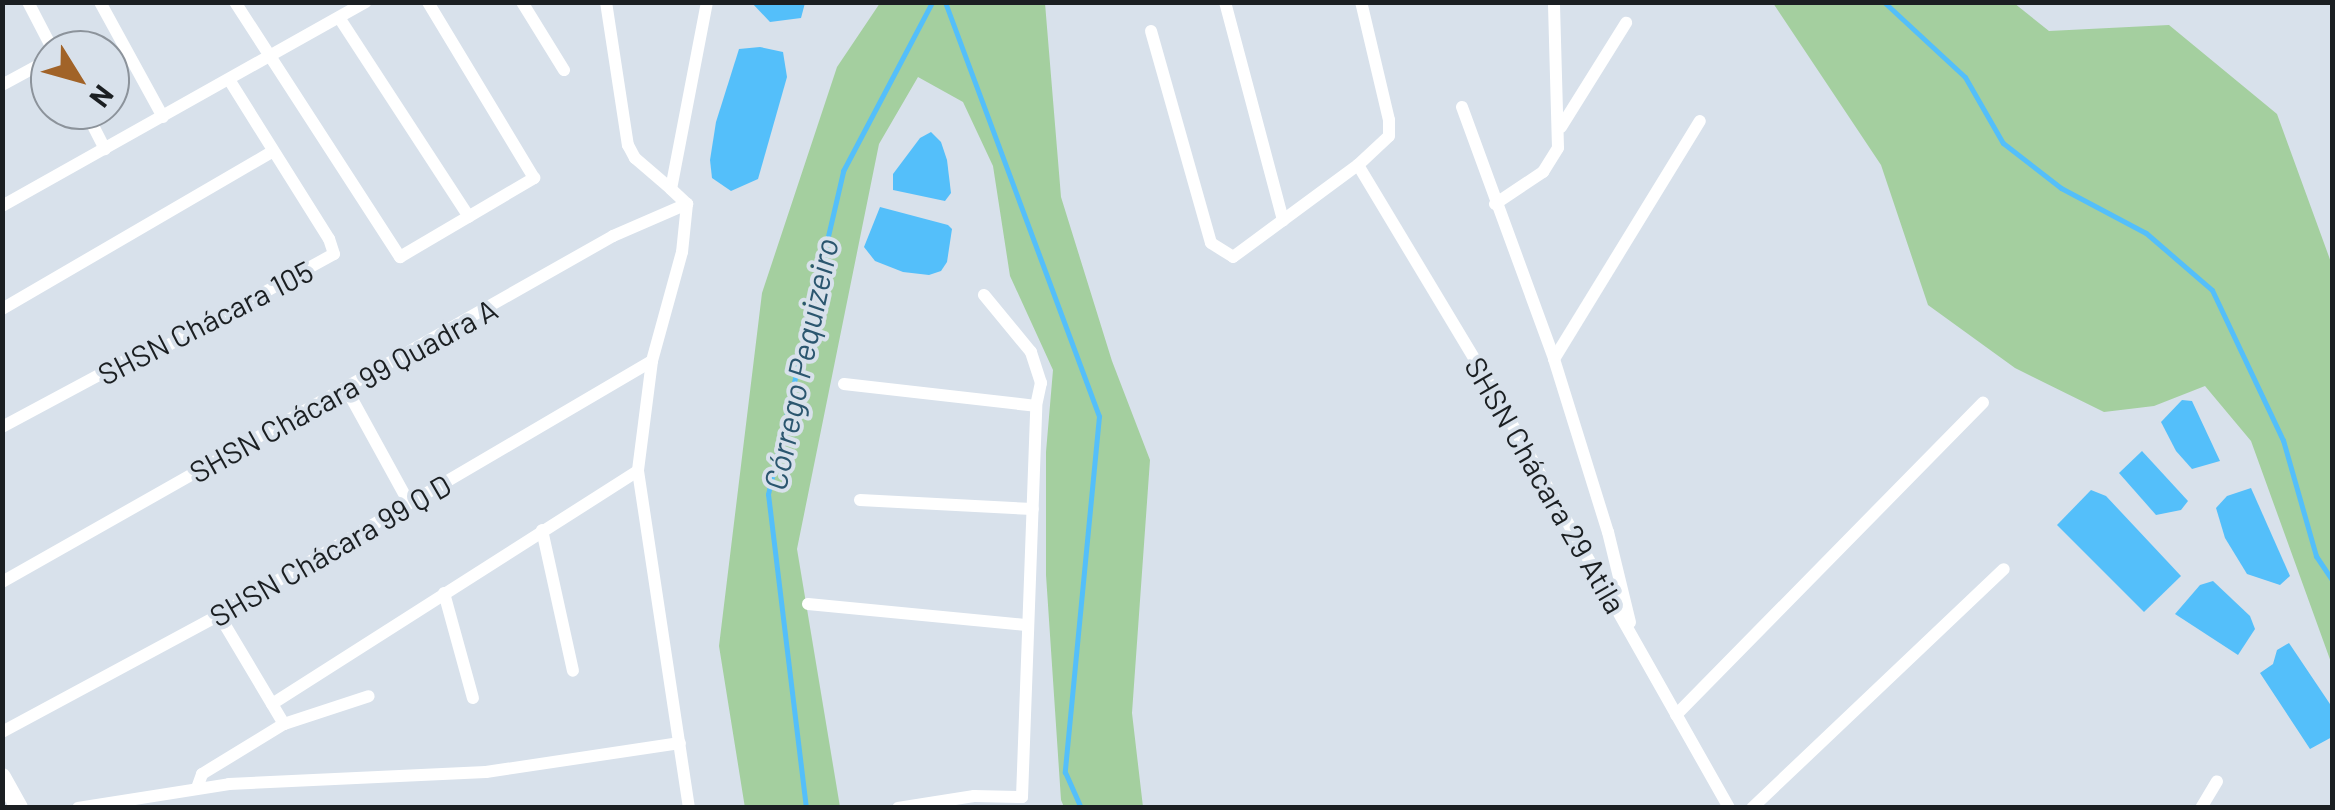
<!DOCTYPE html>
<html>
<head>
<meta charset="utf-8">
<style>
	body { margin:0 }
	#map { position:relative; width:2335px; height:810px; overflow:hidden; background:#d8e1eb; font-family:Barlow,sans-serif }
	div>[style] { position:absolute }
	.green>* { inset:0; background:#a4cf9f }
	.water>* { inset:0; background:#54bffa }
	.stream>* { height:5px; margin:-2.5px; padding:0 2.5px; transform-origin:2.5px; border-radius:2.5px; background:#54bffa }
	.street>* { height:12px; margin:-6px; padding:0 6px; transform-origin:6px; border-radius:6px; background:#fff }
	.secondary>* { height:18px; margin:-9px; padding:0 9px; transform-origin:9px; border-radius:9px; background:#fff }
	span { translate:-50% -50%; white-space:nowrap; text-align:center; line-height:1.15; -webkit-text-stroke:8px #d8e1eb; paint-order:stroke }
	.street-label { font-size:30px; color:#1b1f22 }
	.water-label { font-size:32px; color:#2b566f; font-style:italic }
	.frame { position:absolute; inset:0; border:5px solid #1b1f22; pointer-events:none }
	.north { position:absolute; left:30px; top:30px; width:100px; height:100px; box-sizing:border-box; background:#d8e1eb; border:2px solid #8c939b; border-radius:50%; rotate:127deg; font-size:28px; font-weight:700; line-height:40px; text-align:center; color:#1b1f22 }
	.north::after { content:''; display:block; margin:auto; width:35px; height:45px; background:#a16328; clip-path:polygon(50% 0,100% 100%,50% 72%,0 100%) }
</style>
</head>
<body>
<div id="map">
	<div class="green">
		<div style="clip-path:polygon(880px 3px,1045px 3px,1061px 197px,1112px 361px,1150px 460px,1132px 713px,1143px 807px,1064px 807px,1061px 800px,1046px 575px,1046px 452px,1053px 370px,1010px 276px,993px 166px,963px 102px,918px 77px,879px 144px,797px 549px,840px 807px,745px 808px,719px 646px,762px 293px,837px 67px)"></div>
		<div style="clip-path:polygon(1773px 3px,2014px 3px,2049px 31px,2169px 25px,2277px 114px,2332px 265px,2332px 665px,2251px 441px,2205px 386px,2154px 406px,2104px 412px,2015px 368px,1928px 305px,1881px 165px)"></div>
	</div>
	<div class="water">
		<div style="clip-path:polygon(752px 3px,752px 2px,805px 3px,801px 18px,770px 22px)"></div>
		<div style="clip-path:polygon(760px 47px,783px 52px,787px 77px,758px 179px,731px 191px,712px 178px,710px 160px,716px 122px,739px 49px)"></div>
		<div style="clip-path:polygon(931px 132px,941px 142px,947px 160px,951px 193px,945px 201px,893px 190px,893px 174px,920px 138px)"></div>
		<div style="clip-path:polygon(880px 207px,948px 225px,952px 229px,947px 262px,941px 271px,929px 275px,903px 272px,875px 261px,864px 247px)"></div>
		<div style="clip-path:polygon(2182px 400px,2192px 401px,2220px 461px,2192px 469px,2176px 451px,2161px 422px)"></div>
		<div style="clip-path:polygon(2142px 451px,2188px 501px,2181px 510px,2156px 515px,2119px 473px)"></div>
		<div style="clip-path:polygon(2251px 488px,2290px 576px,2280px 585px,2247px 574px,2225px 538px,2216px 508px,2227px 496px)"></div>
		<div style="clip-path:polygon(2091px 490px,2106px 496px,2181px 576px,2144px 612px,2057px 525px)"></div>
		<div style="clip-path:polygon(2213px 581px,2250px 616px,2255px 629px,2238px 655px,2175px 614px,2200px 585px)"></div>
		<div style="clip-path:polygon(2289px 643px,2332px 707px,2332px 737px,2310px 749px,2260px 673px,2273px 664px,2277px 650px)"></div>
	</div>
	<div class="stream">
		<div style="left:945px;top:2px;width:442px;rotate:69.6deg"></div>
		<div style="left:1099px;top:416px;width:358px;rotate:95.5deg"></div>
		<div style="left:1065px;top:772px;width:39px;rotate:66deg"></div>
		<div style="left:1884px;top:2px;width:110px;rotate:42.8deg"></div>
		<div style="left:1965px;top:77px;width:76px;rotate:60.1deg"></div>
		<div style="left:2003px;top:143px;width:73px;rotate:37.8deg"></div>
		<div style="left:2061px;top:188px;width:96px;rotate:27.9deg"></div>
		<div style="left:2146px;top:233px;width:87px;rotate:40.8deg"></div>
		<div style="left:2212px;top:290px;width:166px;rotate:64.7deg"></div>
		<div style="left:2283px;top:440px;width:121px;rotate:74.1deg"></div>
		<div style="left:2316px;top:556px;width:29px;rotate:56deg"></div>
		<div style="left:806px;top:808px;width:316px;rotate:-96.9deg"></div>
		<div style="left:768px;top:494px;width:332px;rotate:-76.9deg"></div>
		<div style="left:843px;top:171px;width:191px;rotate:-62.2deg"></div>
	</div>
	<div class="street">
		<div style="left:28px;top:2px;width:54px;rotate:62.5deg"></div>
		<div style="left:100px;top:2px;width:131px;rotate:61.3deg"></div>
		<div style="left:235px;top:2px;width:304px;rotate:57.1deg"></div>
		<div style="left:400px;top:257px;width:156px;rotate:-30.5deg"></div>
		<div style="left:534px;top:178px;width:205px;rotate:-121.1deg"></div>
		<div style="left:522px;top:2px;width:80px;rotate:58.3deg"></div>
		<div style="left:606px;top:2px;width:145px;rotate:81.3deg"></div>
		<div style="left:628px;top:145px;width:15px;rotate:62deg"></div>
		<div style="left:635px;top:158px;width:48px;rotate:40.7deg"></div>
		<div style="left:1225px;top:2px;width:226px;rotate:75.1deg"></div>
		<div style="left:340px;top:19px;width:236px;rotate:56.9deg"></div>
		<div style="left:1151px;top:31px;width:220px;rotate:74.2deg"></div>
		<div style="left:1211px;top:243px;width:26px;rotate:32deg"></div>
		<div style="left:1233px;top:257px;width:155px;rotate:-36.4deg"></div>
		<div style="left:1358px;top:165px;width:42px;rotate:-43.1deg"></div>
		<div style="left:1389px;top:136px;width:16px;rotate:-90deg"></div>
		<div style="left:1389px;top:120px;width:121px;rotate:-103.3deg"></div>
		<div style="left:2px;top:85px;width:55px;rotate:-28.4deg"></div>
		<div style="left:1462px;top:107px;width:268px;rotate:69.9deg"></div>
		<div style="left:1554px;top:359px;width:181px;rotate:72.7deg"></div>
		<div style="left:1608px;top:532px;width:93px;rotate:76.3deg"></div>
		<div style="left:85px;top:110px;width:44px;rotate:62.9deg"></div>
		<div style="left:1561px;top:127px;width:123px;rotate:-58deg"></div>
		<div style="left:1358px;top:165px;width:251px;rotate:59deg"></div>
		<div style="left:1487px;top:380px;width:492px;rotate:60.5deg"></div>
		<div style="left:687px;top:204px;width:48px;rotate:95.9deg"></div>
		<div style="left:682px;top:252px;width:113px;rotate:105.4deg"></div>
		<div style="left:652px;top:361px;width:111px;rotate:97.3deg"></div>
		<div style="left:638px;top:471px;width:341px;rotate:81.4deg"></div>
		<div style="left:687px;top:204px;width:22px;rotate:-137deg"></div>
		<div style="left:671px;top:189px;width:190px;rotate:-79.1deg"></div>
		<div style="left:1495px;top:204px;width:58px;rotate:-33.7deg"></div>
		<div style="left:1543px;top:172px;width:28px;rotate:-58deg"></div>
		<div style="left:1558px;top:148px;width:146px;rotate:-91.6deg"></div>
		<div style="left:2px;top:206px;width:417px;rotate:-29.3deg"></div>
		<div style="left:2px;top:309px;width:312px;rotate:-30.2deg"></div>
		<div style="left:1554px;top:359px;width:279px;rotate:-58.5deg"></div>
		<div style="left:844px;top:384px;width:193px;rotate:6.5deg"></div>
		<div style="left:347px;top:390px;width:129px;rotate:61.2deg"></div>
		<div style="left:2px;top:427px;width:137px;rotate:-28.2deg"></div>
		<div style="left:123px;top:362px;width:42px;rotate:-19.3deg"></div>
		<div style="left:163px;top:348px;width:195px;rotate:-28.8deg"></div>
		<div style="left:334px;top:254px;width:16px;rotate:-108deg"></div>
		<div style="left:329px;top:239px;width:186px;rotate:-122.1deg"></div>
		<div style="left:860px;top:500px;width:173px;rotate:3deg"></div>
		<div style="left:542px;top:530px;width:144px;rotate:77.6deg"></div>
		<div style="left:2px;top:582px;width:702px;rotate:-29.52deg"></div>
		<div style="left:613px;top:236px;width:81px;rotate:-23.4deg"></div>
		<div style="left:444px;top:593px;width:109px;rotate:74.6deg"></div>
		<div style="left:808px;top:604px;width:221px;rotate:5.5deg"></div>
		<div style="left:219px;top:615px;width:127px;rotate:59.2deg"></div>
		<div style="left:272px;top:704px;width:434px;rotate:-32.5deg"></div>
		<div style="left:1676px;top:715px;width:438px;rotate:-45.5deg"></div>
		<div style="left:2px;top:732px;width:247px;rotate:-28.3deg"></div>
		<div style="left:219px;top:615px;width:502px;rotate:-30.4deg"></div>
		<div style="left:197px;top:788px;width:15px;rotate:-70deg"></div>
		<div style="left:202px;top:774px;width:96px;rotate:-31.4deg"></div>
		<div style="left:284px;top:724px;width:89px;rotate:-18.2deg"></div>
		<div style="left:78px;top:808px;width:153px;rotate:-9deg"></div>
		<div style="left:229px;top:784px;width:257px;rotate:-2.7deg"></div>
		<div style="left:486px;top:772px;width:196px;rotate:-8.5deg"></div>
		<div style="left:898px;top:808px;width:77px;rotate:-9deg"></div>
		<div style="left:974px;top:796px;width:48px;rotate:1.2deg"></div>
		<div style="left:1022px;top:797px;width:391px;rotate:-87.9deg"></div>
		<div style="left:1036px;top:406px;width:24px;rotate:-78deg"></div>
		<div style="left:1041px;top:383px;width:33px;rotate:-108deg"></div>
		<div style="left:1031px;top:352px;width:74px;rotate:-129.5deg"></div>
		<div style="left:1752px;top:808px;width:347px;rotate:-43.5deg"></div>
		<div style="left:2201px;top:808px;width:31px;rotate:-59deg"></div>
	</div>
	<div class="secondary">
		<div style="left:2px;top:777px;width:35px;rotate:61deg"></div>
	</div>
	<div class="street-label">
		<span style="left:205px;top:322px;rotate:-27deg">SHSN Chácara 105</span>
		<span style="left:343px;top:390px;rotate:-29deg">SHSN Chácara 99 Quadra A</span>
		<span style="left:1546px;top:485px;rotate:60deg">SHSN Chácara 29 Atila</span>
		<span style="left:330px;top:550px;rotate:-30deg">SHSN Chácara 99 Q D</span>
	</div>
	<div class="water-label">
		<span style="left:800px;top:364px;rotate:-78deg">Córrego Pequizeiro</span>
	</div>
	<div class="frame"></div>
	<div class="north">N</div>
</div>
</body>
</html>
